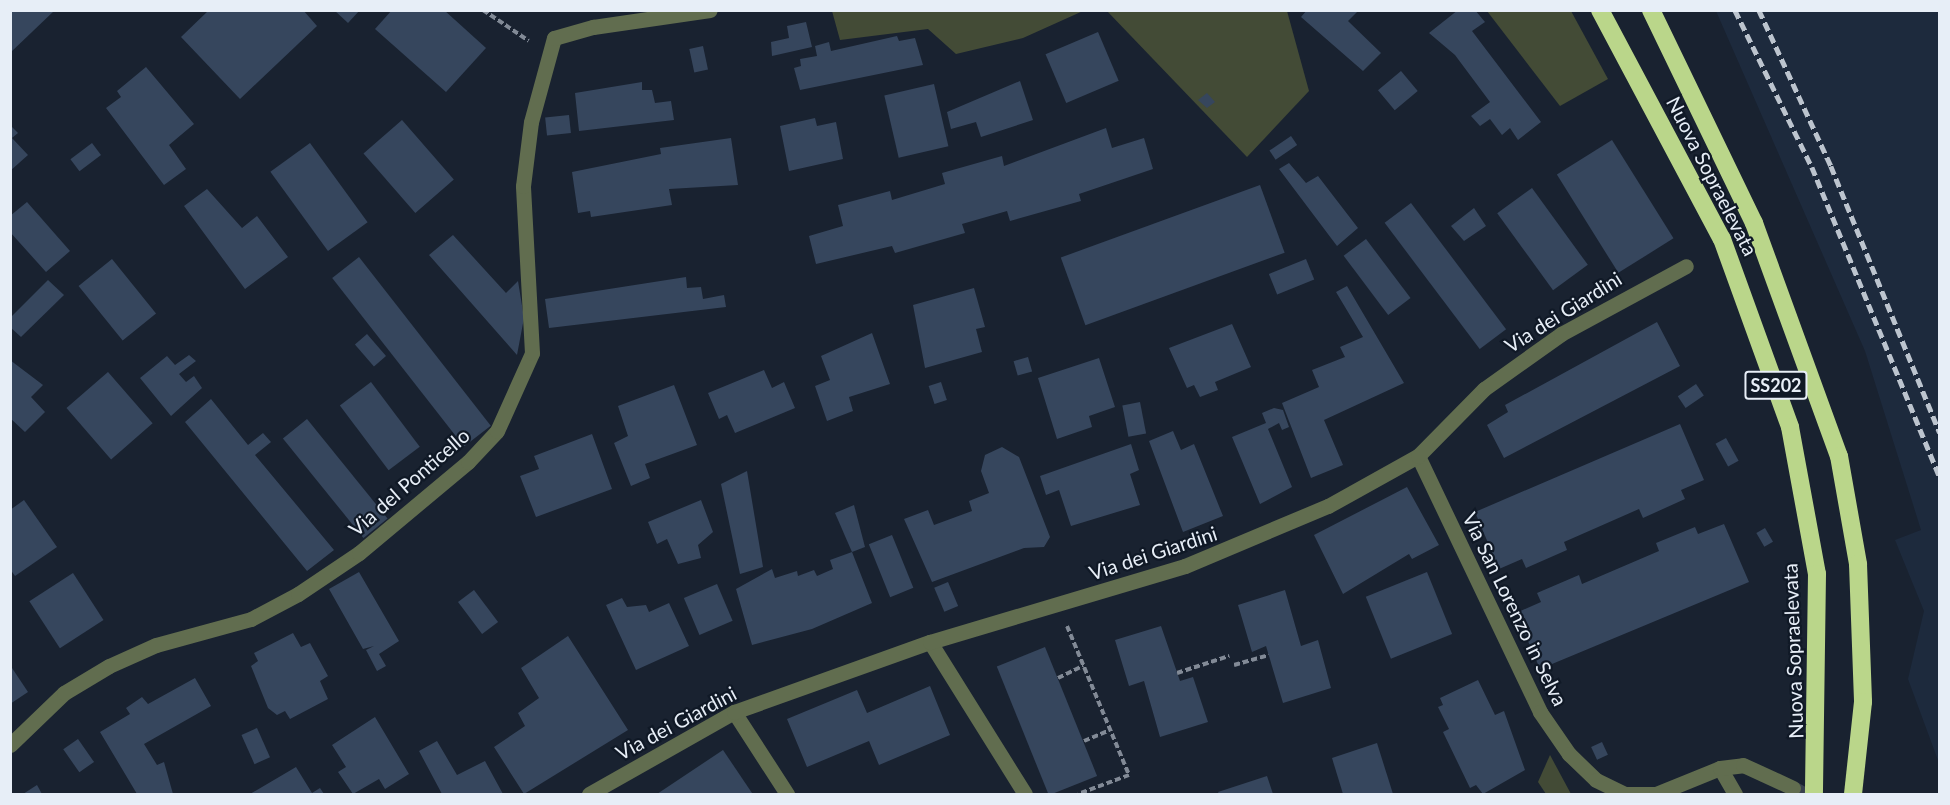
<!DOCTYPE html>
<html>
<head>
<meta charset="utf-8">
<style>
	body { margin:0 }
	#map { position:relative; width:1950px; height:805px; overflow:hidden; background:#192230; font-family:Lato,sans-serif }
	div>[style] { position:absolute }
	.built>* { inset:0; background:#1d2a3d }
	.green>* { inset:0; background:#434b36 }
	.building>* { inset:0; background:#36465d; transform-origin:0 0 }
	.minor-tunnel>* { height:15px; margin-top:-7.5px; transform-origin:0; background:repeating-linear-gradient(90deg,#38414e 0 15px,transparent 0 23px) }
	.path>* { height:4px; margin-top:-2px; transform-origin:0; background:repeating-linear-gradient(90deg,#828a96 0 6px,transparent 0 9px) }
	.minor>* { height:15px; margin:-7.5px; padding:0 7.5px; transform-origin:7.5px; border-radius:7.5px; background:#616d4f }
	.highway>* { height:18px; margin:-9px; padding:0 9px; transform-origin:9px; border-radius:9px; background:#bad68a }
	.rail>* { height:4.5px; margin-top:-2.25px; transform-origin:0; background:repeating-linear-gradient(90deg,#bcc4ce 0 9px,transparent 0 13.5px) }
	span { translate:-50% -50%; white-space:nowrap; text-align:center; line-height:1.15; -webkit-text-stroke:4.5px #101926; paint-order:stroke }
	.shield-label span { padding:2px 4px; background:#101926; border:2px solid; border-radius:4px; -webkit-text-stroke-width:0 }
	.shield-label { font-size:18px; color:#e7eef7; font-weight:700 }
	.street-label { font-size:20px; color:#e7eef7 }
	.frame { position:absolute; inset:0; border:12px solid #e7eef7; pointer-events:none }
</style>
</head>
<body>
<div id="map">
	<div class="built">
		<div style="clip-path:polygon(1716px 11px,1939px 11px,1939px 763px,1908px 679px,1924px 611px,1895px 540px,1921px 530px,1865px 351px)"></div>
	</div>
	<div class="green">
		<div style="clip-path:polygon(832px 11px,832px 10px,1083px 11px,1023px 38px,956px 54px,928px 29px,840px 40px)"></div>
		<div style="clip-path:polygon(1107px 11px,1287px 11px,1309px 91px,1247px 157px)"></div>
		<div style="clip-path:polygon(1487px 11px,1571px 11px,1608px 79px,1560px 106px)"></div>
		<div style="clip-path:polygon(1550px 755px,1571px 794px,1546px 794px,1538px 782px)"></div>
	</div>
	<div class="building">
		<div style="clip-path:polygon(10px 10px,55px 10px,10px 53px)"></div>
		<div style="clip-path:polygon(209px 10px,303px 10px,317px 26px,240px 99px,181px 37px)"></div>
		<div style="clip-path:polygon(334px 10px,360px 10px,348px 23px)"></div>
		<div style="clip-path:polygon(392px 10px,444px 10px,486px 48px,446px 92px,375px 29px)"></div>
		<div style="clip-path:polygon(1307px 10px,1359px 10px,1348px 21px,1381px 53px,1363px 71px,1301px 17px)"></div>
		<div style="clip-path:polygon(1458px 10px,1475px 10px,1485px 22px,1472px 31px,1541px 122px,1518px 140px,1510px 128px,1502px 135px,1490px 119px,1480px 126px,1471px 116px,1490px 102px,1455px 55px,1429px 33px)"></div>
		<div style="clip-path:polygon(806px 22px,812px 47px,772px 56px,771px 42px,789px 38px,787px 26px)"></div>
		<div style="left:1098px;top:32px;width:53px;height:57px;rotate:67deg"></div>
		<div style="clip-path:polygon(897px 36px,899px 41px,915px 38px,923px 65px,800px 90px,794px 68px,801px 66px,800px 59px,817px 56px,815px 46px,829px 42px,831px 51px)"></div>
		<div style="left:703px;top:46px;width:24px;height:14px;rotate:78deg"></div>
		<div style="clip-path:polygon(146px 67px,194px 124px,169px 145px,186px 169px,164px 185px,106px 108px,121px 97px,117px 91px)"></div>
		<div style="left:1401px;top:71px;width:26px;height:30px;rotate:50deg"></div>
		<div style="clip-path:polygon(1020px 81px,1033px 120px,981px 137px,976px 122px,951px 129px,947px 112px)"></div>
		<div style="clip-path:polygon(642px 82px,642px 90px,652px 90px,655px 103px,671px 101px,674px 120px,579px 131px,575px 93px)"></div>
		<div style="left:934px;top:84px;width:64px;height:51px;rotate:77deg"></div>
		<div style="clip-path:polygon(1207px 93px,1215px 102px,1207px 108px,1198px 100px)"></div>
		<div style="left:569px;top:115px;width:18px;height:24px;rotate:84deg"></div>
		<div style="clip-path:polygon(815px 118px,817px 126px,836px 122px,843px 159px,789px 171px,780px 126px)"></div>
		<div style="left:402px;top:120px;width:79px;height:51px;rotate:49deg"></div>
		<div style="clip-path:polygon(10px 125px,18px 133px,12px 138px,28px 155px,10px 171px)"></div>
		<div style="clip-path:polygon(1106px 128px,1112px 148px,1144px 138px,1153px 169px,1079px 194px,1081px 201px,1010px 221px,1007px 211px,962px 224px,965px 233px,895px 253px,892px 246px,816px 264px,809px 236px,843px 226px,838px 205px,890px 191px,892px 200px,945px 184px,942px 173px,1002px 156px,1004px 166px)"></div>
		<div style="left:1291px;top:136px;width:11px;height:26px;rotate:56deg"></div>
		<div style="clip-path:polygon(731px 138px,738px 185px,669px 189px,672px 205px,591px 217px,590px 211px,578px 213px,572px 172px,661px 154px,660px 148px)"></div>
		<div style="left:1612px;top:140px;width:116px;height:65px;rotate:58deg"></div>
		<div style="left:92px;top:143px;width:15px;height:27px;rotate:53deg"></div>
		<div style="left:310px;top:143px;width:98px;height:49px;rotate:54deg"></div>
		<div style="clip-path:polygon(1289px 163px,1306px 183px,1318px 176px,1358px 228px,1337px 246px,1279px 169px)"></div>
		<div style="left:1260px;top:185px;width:72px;height:212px;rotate:70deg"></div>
		<div style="left:1532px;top:188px;width:95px;height:43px;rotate:54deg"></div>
		<div style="clip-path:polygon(207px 189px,242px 228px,257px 216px,288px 257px,245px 289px,184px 206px)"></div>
		<div style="clip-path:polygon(27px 202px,70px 251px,46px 272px,10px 232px,10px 216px)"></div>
		<div style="left:1411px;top:203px;width:158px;height:33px;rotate:53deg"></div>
		<div style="clip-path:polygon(1474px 208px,1486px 226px,1464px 241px,1451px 226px)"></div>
		<div style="clip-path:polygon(453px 235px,506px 293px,518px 281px,524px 318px,517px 355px,429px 255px)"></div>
		<div style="left:1366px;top:239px;width:74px;height:28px;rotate:53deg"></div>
		<div style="left:359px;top:257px;width:214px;height:34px;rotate:52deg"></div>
		<div style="left:112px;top:259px;width:70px;height:43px;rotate:51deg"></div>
		<div style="left:1306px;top:259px;width:22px;height:40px;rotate:68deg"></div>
		<div style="clip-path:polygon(686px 277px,687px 288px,701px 287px,703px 299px,724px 295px,726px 307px,549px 328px,545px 299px)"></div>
		<div style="clip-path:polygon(48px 280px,64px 295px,21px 337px,10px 327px,10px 318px)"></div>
		<div style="clip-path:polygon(1347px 286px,1404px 383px,1324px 420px,1343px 465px,1311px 478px,1282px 403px,1319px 387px,1312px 370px,1345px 357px,1340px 347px,1363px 337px,1336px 292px)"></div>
		<div style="clip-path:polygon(974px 288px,985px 327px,976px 329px,982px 352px,925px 368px,913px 305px)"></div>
		<div style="clip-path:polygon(1657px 322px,1680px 366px,1504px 458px,1487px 425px,1508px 412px,1505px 405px)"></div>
		<div style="clip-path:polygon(1232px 324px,1251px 367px,1215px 382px,1218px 390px,1200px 397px,1194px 385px,1187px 388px,1169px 348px)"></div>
		<div style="clip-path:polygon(872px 333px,890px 384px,849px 397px,853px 411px,827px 421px,815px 386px,830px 380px,821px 356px)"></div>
		<div style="left:367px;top:334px;width:29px;height:16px;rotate:49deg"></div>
		<div style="clip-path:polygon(189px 355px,196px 361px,179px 374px,186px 382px,194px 376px,202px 388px,171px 416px,140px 378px,167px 356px,175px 365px)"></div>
		<div style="left:1028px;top:357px;width:15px;height:15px;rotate:74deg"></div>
		<div style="clip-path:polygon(1099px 358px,1115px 407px,1089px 416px,1092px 427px,1057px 439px,1038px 378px)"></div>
		<div style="clip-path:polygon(10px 360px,43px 385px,31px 397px,45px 412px,25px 432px,10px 418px)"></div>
		<div style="clip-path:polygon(764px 370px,772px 388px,784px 382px,795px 408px,735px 433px,727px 415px,719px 419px,708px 393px)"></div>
		<div style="left:108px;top:372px;width:68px;height:55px;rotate:49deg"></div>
		<div style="left:371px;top:382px;width:81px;height:39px;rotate:53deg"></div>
		<div style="left:941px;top:382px;width:19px;height:13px;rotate:72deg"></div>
		<div style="left:1696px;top:384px;width:14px;height:22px;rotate:56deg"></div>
		<div style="clip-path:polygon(674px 385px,697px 445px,645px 464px,650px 478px,631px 486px,614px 443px,628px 436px,618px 406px)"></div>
		<div style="clip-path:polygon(211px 399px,248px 445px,263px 433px,271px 442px,255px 455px,334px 550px,307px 571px,185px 422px)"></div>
		<div style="left:1140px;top:402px;width:32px;height:18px;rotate:79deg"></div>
		<div style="clip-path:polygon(1274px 408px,1283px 410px,1289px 427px,1282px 430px,1279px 423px,1268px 429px,1292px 487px,1260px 504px,1232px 437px,1266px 423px,1262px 413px)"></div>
		<div style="left:307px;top:419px;width:128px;height:31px;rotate:51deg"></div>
		<div style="clip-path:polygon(1680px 424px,1704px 480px,1681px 490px,1685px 499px,1643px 518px,1639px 509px,1564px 542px,1567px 550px,1526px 568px,1522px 559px,1499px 569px,1475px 512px)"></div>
		<div style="clip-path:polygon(1173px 431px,1181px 450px,1194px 444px,1223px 516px,1183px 532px,1149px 441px)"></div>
		<div style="clip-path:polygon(592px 434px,612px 489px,536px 517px,520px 476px,539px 469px,534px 456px)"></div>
		<div style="left:1726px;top:438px;width:26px;height:12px;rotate:61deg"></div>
		<div style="clip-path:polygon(1131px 444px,1139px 470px,1130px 474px,1140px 505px,1071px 526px,1059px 490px,1046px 495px,1040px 476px)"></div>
		<div style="clip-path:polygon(1002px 447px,1019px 457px,1050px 537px,1044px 547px,1024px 548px,932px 582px,904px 519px,928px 510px,934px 525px,972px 511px,969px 501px,989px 493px,981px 471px,985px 455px)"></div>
		<div style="clip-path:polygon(747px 471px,763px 567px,740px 574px,721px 484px)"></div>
		<div style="clip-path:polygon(1407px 487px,1439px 545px,1412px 559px,1409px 554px,1343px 594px,1314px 535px)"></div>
		<div style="clip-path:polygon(24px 500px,57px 547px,15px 576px,10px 569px,10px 510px)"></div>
		<div style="clip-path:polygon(701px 500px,713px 532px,698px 545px,701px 558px,678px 564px,667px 539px,657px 544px,648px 522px)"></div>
		<div style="clip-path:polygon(854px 505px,865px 547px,852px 552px,835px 513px)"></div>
		<div style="clip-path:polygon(1724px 524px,1749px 582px,1540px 669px,1516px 613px,1541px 602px,1537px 593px,1579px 575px,1582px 584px,1659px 551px,1656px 543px,1695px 527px,1698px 534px)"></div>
		<div style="left:1765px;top:528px;width:16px;height:10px;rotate:60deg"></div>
		<div style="left:892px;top:535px;width:57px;height:25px;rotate:68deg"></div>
		<div style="clip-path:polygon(852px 552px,872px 603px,812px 629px,752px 645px,736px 589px,772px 569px,775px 578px,797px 571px,798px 576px,814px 570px,817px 576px,833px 569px,830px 560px)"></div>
		<div style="clip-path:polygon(359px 572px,399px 641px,379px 654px,386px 666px,377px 671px,366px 650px,374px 646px,363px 649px,329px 589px)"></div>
		<div style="left:1427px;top:572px;width:67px;height:66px;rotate:68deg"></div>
		<div style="left:73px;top:573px;width:56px;height:52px;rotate:57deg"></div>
		<div style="left:948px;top:582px;width:26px;height:15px;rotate:67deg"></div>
		<div style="left:717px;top:584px;width:40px;height:36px;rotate:67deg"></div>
		<div style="left:474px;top:590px;width:40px;height:20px;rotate:53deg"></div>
		<div style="clip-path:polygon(1285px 590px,1301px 646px,1318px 640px,1331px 688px,1283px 703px,1266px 646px,1252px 652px,1238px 605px)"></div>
		<div style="clip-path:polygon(622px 598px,627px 607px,646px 605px,649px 612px,669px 603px,689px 646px,636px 670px,606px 605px)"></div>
		<div style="clip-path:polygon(1161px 626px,1180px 681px,1193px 677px,1208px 722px,1160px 737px,1144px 681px,1129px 686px,1115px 640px)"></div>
		<div style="clip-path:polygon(293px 633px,301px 647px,310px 643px,328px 676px,320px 681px,328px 699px,290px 719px,285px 711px,277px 715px,268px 708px,251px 666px,258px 661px,254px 653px)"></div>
		<div style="clip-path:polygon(568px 636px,628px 730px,524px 794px,494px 747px,525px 726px,518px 713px,539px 698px,521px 668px)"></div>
		<div style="left:1045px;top:647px;width:139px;height:52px;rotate:68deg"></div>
		<div style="clip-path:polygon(10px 665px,28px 692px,10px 704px)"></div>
		<div style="clip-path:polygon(195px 678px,211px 706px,144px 744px,157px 765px,164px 762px,173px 794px,137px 794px,100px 732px,130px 714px,126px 708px,142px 697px,148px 704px)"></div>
		<div style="clip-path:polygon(1478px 680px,1495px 715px,1504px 711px,1525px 770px,1483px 794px,1476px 785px,1470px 788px,1443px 732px,1449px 729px,1438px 707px,1443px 705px,1440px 698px)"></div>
		<div style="clip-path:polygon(930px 686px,950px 735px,879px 765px,869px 741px,807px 767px,787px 719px,857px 690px,867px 713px)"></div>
		<div style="clip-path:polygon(375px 717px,409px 774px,385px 789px,379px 779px,353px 794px,338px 772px,346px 767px,332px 745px)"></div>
		<div style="left:257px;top:728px;width:32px;height:17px;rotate:66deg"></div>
		<div style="left:78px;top:739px;width:28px;height:18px;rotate:55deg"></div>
		<div style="clip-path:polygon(437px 741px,457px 775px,485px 761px,503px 794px,442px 794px,419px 751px)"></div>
		<div style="left:1602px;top:742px;width:14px;height:12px;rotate:65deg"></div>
		<div style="clip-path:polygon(1377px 743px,1393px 794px,1343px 794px,1332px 758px)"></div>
		<div style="clip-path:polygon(723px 750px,752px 793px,657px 794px)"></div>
		<div style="clip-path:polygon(296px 767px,312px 793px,320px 788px,324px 794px,250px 794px)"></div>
		<div style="clip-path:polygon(1267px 776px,1273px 794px,1219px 794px,1218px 792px)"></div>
		<div style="clip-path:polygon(37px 785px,42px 794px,23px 794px)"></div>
	</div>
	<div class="minor-tunnel">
		<div style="left:1793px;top:788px;width:13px;rotate:29deg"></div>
	</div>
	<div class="path">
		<div style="left:483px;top:10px;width:55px;rotate:34deg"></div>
		<div style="left:1067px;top:626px;width:161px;rotate:67.4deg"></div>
		<div style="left:1129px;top:775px;width:54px;rotate:159.6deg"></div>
		<div style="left:1234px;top:665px;width:36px;rotate:-16deg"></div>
		<div style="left:1177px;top:673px;width:55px;rotate:-18.1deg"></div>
		<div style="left:1058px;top:678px;width:28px;rotate:-26deg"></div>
		<div style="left:1084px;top:741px;width:28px;rotate:-23deg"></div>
	</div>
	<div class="minor">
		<div style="left:1418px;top:456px;width:284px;rotate:64.5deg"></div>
		<div style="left:1540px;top:712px;width:51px;rotate:55.4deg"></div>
		<div style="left:1569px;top:754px;width:37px;rotate:44deg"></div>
		<div style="left:1596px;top:780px;width:32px;rotate:26deg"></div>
		<div style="left:1625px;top:794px;width:31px"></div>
		<div style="left:1656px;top:794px;width:69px;rotate:-22.1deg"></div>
		<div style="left:930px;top:642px;width:179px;rotate:58deg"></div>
		<div style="left:734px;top:712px;width:98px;rotate:57.1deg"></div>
		<div style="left:10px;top:745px;width:75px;rotate:-43.9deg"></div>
		<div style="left:64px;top:693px;width:52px;rotate:-31deg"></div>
		<div style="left:109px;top:666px;width:51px;rotate:-24.1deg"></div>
		<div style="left:156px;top:645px;width:98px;rotate:-15.3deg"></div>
		<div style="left:251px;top:619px;width:53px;rotate:-28deg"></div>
		<div style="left:298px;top:594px;width:73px;rotate:-33.9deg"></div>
		<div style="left:359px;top:553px;width:142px;rotate:-39.9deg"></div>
		<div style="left:468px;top:462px;width:42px;rotate:-46.9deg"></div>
		<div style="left:497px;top:431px;width:85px;rotate:-65.8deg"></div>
		<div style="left:532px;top:353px;width:167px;rotate:-93.1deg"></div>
		<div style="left:523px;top:186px;width:64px;rotate:-82.9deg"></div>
		<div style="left:531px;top:122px;width:87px;rotate:-74.7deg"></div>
		<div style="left:554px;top:38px;width:41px;rotate:-15.8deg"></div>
		<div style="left:593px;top:27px;width:118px;rotate:-8.3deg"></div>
		<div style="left:589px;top:794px;width:167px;rotate:-29.5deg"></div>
		<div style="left:734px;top:712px;width:208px;rotate:-19.7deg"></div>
		<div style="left:930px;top:642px;width:266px;rotate:-16.6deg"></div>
		<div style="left:1185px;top:566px;width:155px;rotate:-22.8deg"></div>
		<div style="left:1328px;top:506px;width:103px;rotate:-29.1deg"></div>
		<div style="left:1418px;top:456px;width:94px;rotate:-45.4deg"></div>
		<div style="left:1484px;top:389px;width:95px;rotate:-35.5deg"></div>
		<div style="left:1561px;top:334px;width:142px;rotate:-28.5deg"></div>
		<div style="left:1735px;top:794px;width:30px;rotate:-120deg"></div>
		<div style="left:1720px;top:768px;width:23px;rotate:-7deg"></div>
		<div style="left:1743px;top:765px;width:55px;rotate:24.7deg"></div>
	</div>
	<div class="highway">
		<div style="left:1600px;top:10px;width:259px;rotate:62deg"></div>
		<div style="left:1722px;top:239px;width:200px;rotate:70.1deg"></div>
		<div style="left:1790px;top:427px;width:149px;rotate:79.6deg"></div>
		<div style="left:1817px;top:574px;width:220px;rotate:90.8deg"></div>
		<div style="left:1651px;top:10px;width:237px;rotate:64.2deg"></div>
		<div style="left:1754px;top:223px;width:248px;rotate:70deg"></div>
		<div style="left:1839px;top:456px;width:110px;rotate:80deg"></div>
		<div style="left:1858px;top:564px;width:138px;rotate:87.9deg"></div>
		<div style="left:1863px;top:702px;width:93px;rotate:96.2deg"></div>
	</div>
	<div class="rail">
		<div style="left:1735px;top:10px;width:175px;rotate:63.9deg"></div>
		<div style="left:1812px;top:167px;width:335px;rotate:67.6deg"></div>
		<div style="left:1759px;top:10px;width:172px;rotate:65.2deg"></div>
		<div style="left:1831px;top:166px;width:288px;rotate:67.8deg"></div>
	</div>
	<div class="shield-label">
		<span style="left:1776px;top:385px">SS202</span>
	</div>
	<div class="street-label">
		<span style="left:1712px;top:176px;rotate:63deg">Nuova Sopraelevata</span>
		<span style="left:1563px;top:312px;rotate:-32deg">Via dei Giardini</span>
		<span style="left:409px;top:482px;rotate:-41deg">Via del Ponticello</span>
		<span style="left:1153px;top:553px;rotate:-18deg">Via dei Giardini</span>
		<span style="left:1515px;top:609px;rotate:64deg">Via San Lorenzo in Selva</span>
		<span style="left:1793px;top:651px;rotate:-92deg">Nuova Sopraelevata</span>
		<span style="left:676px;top:723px;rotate:-28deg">Via dei Giardini</span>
	</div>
	<div class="frame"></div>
</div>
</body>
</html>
